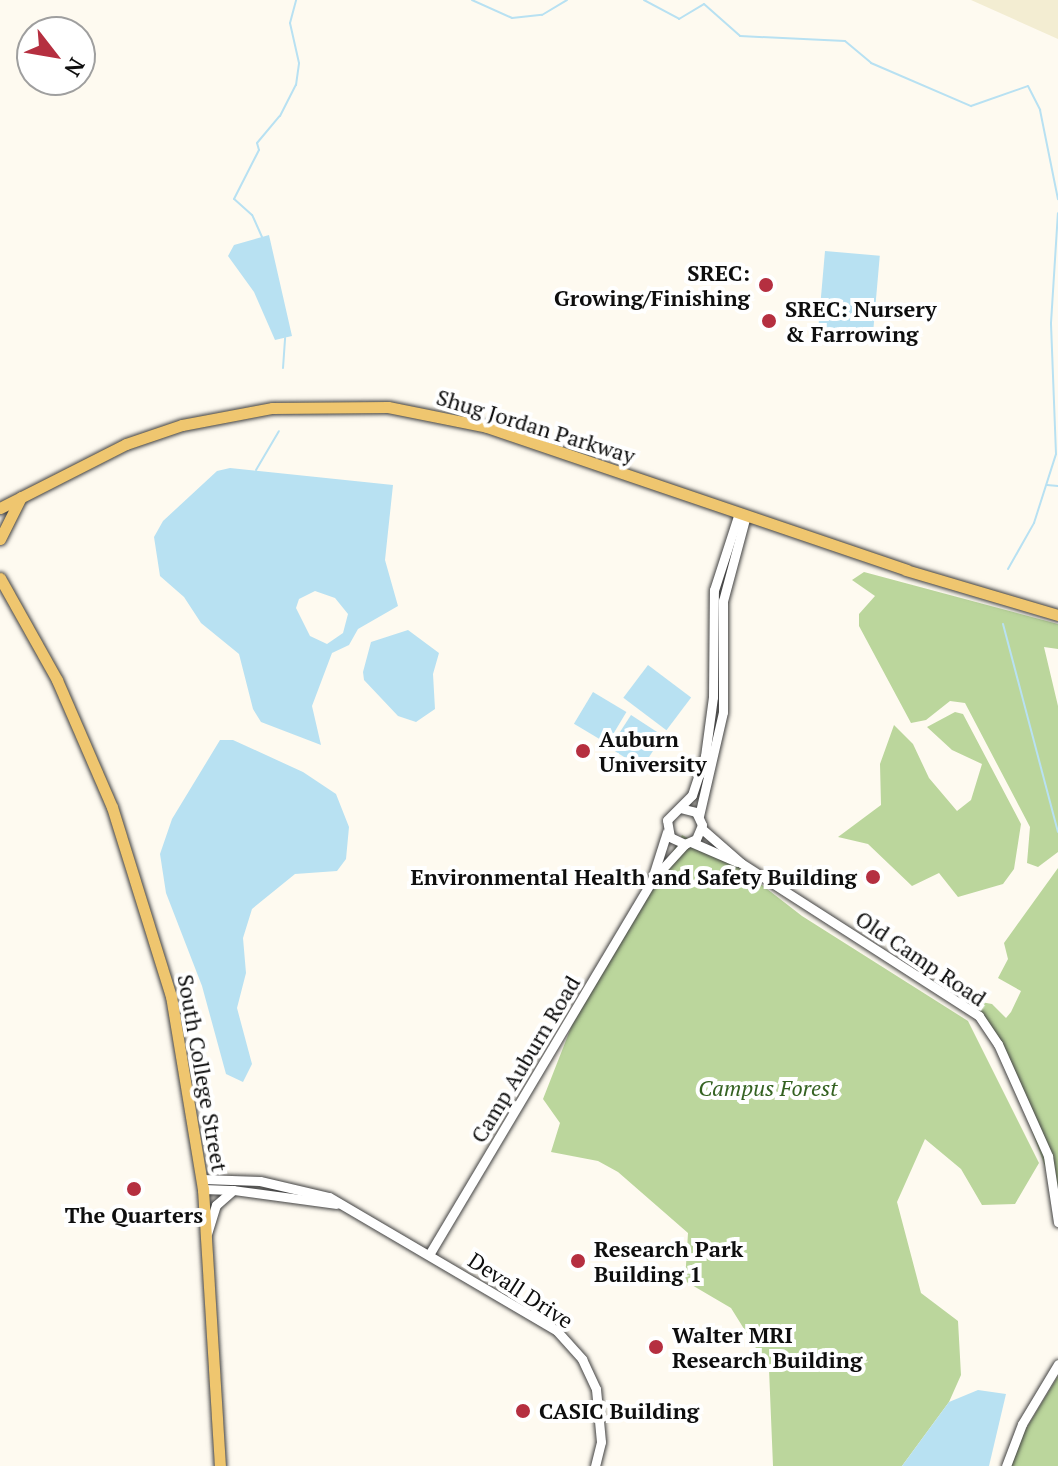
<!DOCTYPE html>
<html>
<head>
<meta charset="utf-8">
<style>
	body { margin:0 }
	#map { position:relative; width:1058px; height:1466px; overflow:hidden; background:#fefaf0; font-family:"PT Serif",serif }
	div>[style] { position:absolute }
	.farmland>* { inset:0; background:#f3edd2 }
	.forest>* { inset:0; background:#bbd69c }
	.water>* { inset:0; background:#b8e1f2; transform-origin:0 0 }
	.stream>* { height:2px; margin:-1px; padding:0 1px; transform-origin:1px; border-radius:1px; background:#b8e1f2 }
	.roads { filter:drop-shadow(0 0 2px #414141) drop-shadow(0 0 2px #414141) }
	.minor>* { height:9px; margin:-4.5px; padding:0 4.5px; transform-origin:4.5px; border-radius:4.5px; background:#fff }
	.major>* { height:11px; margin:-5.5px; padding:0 5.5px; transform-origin:5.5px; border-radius:5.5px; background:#efc66f }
	.dots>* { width:22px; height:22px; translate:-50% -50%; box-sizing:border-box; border:4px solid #fff; border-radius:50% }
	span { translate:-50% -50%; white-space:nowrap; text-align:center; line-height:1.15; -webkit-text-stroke:8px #fff; paint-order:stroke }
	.poi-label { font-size:22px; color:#0e0e0e; font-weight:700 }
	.right { translate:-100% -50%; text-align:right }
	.left { translate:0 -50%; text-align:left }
	.street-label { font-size:22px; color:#0e0e0e }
	.park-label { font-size:22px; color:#356222; font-style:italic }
	.north { position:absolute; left:16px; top:16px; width:80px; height:80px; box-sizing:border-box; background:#fff; border:2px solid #9f9f9f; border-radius:50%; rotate:121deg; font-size:22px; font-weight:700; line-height:32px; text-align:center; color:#0e0e0e }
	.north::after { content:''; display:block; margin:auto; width:28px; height:36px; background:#b52f40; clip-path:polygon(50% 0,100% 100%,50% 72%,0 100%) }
</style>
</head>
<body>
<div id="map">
	<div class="farmland">
		<div style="clip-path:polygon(971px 0,1058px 0,1058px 39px)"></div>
	</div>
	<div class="forest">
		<div style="clip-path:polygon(864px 572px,1058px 624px,1058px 649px,1044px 647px,1058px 706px,1058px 852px,1038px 867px,1027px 863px,1030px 827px,965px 703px,950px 701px,926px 720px,911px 723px,859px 626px,859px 614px,875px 596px,852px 580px)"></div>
		<div style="clip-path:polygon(955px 712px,963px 714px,1021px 824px,1014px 869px,1003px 884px,958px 897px,939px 873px,912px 886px,868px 844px,838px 837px,881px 805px,880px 764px,894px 725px,913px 744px,929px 778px,957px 811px,971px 800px,982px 764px,952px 750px,927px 727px)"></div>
		<div style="clip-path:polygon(682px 835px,727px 858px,802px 916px,968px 1021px,1039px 1163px,1015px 1204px,982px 1205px,961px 1169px,925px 1139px,897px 1202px,921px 1293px,958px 1321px,961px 1375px,949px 1402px,902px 1466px,773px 1466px,769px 1369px,731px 1308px,685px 1281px,688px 1233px,618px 1172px,598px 1161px,551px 1152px,560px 1123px,543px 1099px,572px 1025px)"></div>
		<div style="clip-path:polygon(1058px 868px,1058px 1202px,996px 1033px,967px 1005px,970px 1000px,992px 1004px,1006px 1018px,1011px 1012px,1021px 991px,998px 978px,1008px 959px,1004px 943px)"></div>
		<div style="clip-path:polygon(1058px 1376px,1058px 1466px,1010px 1466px,1021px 1437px)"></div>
	</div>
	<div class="water">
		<div style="clip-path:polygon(269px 235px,292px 336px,275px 340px,254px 292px,228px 256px,234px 245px)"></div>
		<div style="left:825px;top:251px;width:55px;height:77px;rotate:5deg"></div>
		<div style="clip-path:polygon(evenodd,230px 468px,393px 485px,385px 560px,398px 606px,358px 629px,349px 645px,332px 653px,312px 706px,321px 745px,261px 722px,253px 709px,239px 654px,201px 623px,184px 597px,160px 576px,154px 537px,163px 521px,217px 471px,230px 468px,315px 591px,335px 598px,348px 614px,343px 633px,327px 644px,310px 636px,296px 608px,299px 599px,315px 591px)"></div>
		<div style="clip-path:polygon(408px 630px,439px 653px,433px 674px,435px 709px,416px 722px,398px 716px,364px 680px,363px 672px,371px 642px)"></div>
		<div style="left:648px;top:665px;width:54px;height:41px;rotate:37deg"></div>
		<div style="left:593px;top:692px;width:39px;height:37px;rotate:31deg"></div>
		<div style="left:631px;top:715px;width:38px;height:39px;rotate:33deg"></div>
		<div style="clip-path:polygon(220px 740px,233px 740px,303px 772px,336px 794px,349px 827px,346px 859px,337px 871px,295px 874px,252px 909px,243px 938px,246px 973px,237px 1008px,252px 1064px,243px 1082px,226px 1074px,202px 986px,166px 893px,160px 854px,172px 819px)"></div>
		<div style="clip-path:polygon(978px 1390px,1006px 1394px,989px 1466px,902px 1466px,949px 1402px)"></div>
	</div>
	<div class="stream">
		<div style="left:472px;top:0;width:44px;rotate:24.2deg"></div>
		<div style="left:512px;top:18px;width:30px;rotate:-6deg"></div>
		<div style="left:542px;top:15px;width:29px;rotate:-31deg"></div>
		<div style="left:644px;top:0;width:40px;rotate:28deg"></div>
		<div style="left:679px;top:19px;width:29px;rotate:-31deg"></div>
		<div style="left:704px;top:4px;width:48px;rotate:41.6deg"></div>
		<div style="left:740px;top:36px;width:105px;rotate:2.7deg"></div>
		<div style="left:845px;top:41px;width:34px;rotate:40deg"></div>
		<div style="left:871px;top:63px;width:109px;rotate:23.3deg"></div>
		<div style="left:971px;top:106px;width:60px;rotate:-19.3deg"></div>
		<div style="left:1028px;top:86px;width:27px;rotate:63deg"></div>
		<div style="left:1040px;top:110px;width:91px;rotate:78.6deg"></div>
		<div style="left:262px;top:237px;width:24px;rotate:-114deg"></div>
		<div style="left:252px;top:215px;width:24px;rotate:-138deg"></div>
		<div style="left:234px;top:199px;width:55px;rotate:-63deg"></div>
		<div style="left:259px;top:150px;width:7px;rotate:-106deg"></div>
		<div style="left:257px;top:143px;width:35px;rotate:-50deg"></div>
		<div style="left:280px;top:116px;width:35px;rotate:-63deg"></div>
		<div style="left:296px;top:85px;width:22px;rotate:-82deg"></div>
		<div style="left:299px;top:63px;width:41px;rotate:-102.7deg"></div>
		<div style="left:290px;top:23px;width:24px;rotate:-75deg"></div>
		<div style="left:283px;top:368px;width:30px;rotate:-86deg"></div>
		<div style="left:256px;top:470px;width:45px;rotate:-59.5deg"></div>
		<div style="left:1047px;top:485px;width:11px;rotate:5deg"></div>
		<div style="left:1008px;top:569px;width:53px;rotate:-60.5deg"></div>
		<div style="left:1034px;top:523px;width:72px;rotate:-72.3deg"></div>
		<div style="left:1056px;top:454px;width:131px;rotate:-92.2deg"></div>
		<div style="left:1051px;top:323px;width:110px;rotate:-86.4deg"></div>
		<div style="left:1003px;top:624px;width:215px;rotate:75.2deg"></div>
	</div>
	<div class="roads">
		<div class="minor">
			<div style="left:680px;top:808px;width:16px;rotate:14deg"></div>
			<div style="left:696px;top:812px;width:14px;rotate:65deg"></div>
			<div style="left:702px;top:825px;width:15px;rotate:113deg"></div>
			<div style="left:696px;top:839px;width:12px;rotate:156deg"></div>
			<div style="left:685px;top:844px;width:17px;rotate:-155deg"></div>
			<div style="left:670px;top:837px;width:17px;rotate:-100deg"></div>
			<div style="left:667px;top:820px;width:35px;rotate:-45deg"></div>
			<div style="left:692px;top:795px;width:41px;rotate:-71.6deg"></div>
			<div style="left:705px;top:756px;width:60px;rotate:-82.3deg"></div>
			<div style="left:713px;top:697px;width:107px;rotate:-89.5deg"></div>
			<div style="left:714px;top:590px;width:81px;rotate:-72deg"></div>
			<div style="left:699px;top:816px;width:107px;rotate:-77deg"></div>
			<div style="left:723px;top:712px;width:111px;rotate:-90deg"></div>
			<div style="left:723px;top:601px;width:89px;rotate:-75deg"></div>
			<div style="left:702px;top:829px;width:52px;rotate:41.1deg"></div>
			<div style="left:741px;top:863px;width:283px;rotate:32.7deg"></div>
			<div style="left:979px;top:1016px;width:34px;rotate:56deg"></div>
			<div style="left:998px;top:1044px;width:123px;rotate:65.9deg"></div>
			<div style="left:1048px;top:1156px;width:67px;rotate:81.4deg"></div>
			<div style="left:691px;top:842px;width:50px;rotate:23.5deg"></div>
			<div style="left:653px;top:879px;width:47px;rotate:-47.6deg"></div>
			<div style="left:202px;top:1179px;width:58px;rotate:2deg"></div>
			<div style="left:260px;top:1181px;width:71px;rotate:13.1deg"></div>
			<div style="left:329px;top:1197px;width:264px;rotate:30.4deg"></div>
			<div style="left:557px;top:1331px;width:38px;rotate:48deg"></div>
			<div style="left:582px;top:1359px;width:33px;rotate:65deg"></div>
			<div style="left:596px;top:1389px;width:53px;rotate:84.6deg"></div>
			<div style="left:601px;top:1442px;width:25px;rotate:104deg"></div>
			<div style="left:203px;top:1189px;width:29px;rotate:2deg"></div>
			<div style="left:207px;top:1234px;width:30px;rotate:-73deg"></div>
			<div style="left:216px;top:1205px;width:23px;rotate:-41deg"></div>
			<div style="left:233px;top:1190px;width:104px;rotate:7.7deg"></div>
			<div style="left:430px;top:1253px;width:432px;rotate:-59.2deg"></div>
			<div style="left:651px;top:882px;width:52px;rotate:-72.3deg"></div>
			<div style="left:1006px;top:1466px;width:45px;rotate:-69.1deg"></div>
			<div style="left:1022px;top:1424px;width:70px;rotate:-59deg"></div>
		</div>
		<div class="major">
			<div style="left:0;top:508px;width:141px;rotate:-26.9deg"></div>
			<div style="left:126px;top:444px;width:59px;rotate:-18.7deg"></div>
			<div style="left:182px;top:425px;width:92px;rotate:-10.7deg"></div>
			<div style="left:272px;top:408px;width:116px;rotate:-0.5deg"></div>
			<div style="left:388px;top:407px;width:101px;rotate:11.4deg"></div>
			<div style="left:487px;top:427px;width:443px;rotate:18.8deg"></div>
			<div style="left:906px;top:570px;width:159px;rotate:16.5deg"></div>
			<div style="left:0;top:539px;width:47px;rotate:-63.4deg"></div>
			<div style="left:0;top:578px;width:117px;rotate:60.8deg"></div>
			<div style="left:57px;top:680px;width:138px;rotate:66.6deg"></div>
			<div style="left:112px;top:807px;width:198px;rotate:72.7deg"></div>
			<div style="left:171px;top:996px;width:196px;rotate:80.6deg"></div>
			<div style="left:203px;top:1189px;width:278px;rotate:86.5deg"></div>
		</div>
	</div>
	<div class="dots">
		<div style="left:766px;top:285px;background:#b52f40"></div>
		<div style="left:769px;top:321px;background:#b52f40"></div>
		<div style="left:583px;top:751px;background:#b52f40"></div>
		<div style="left:873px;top:877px;background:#b52f40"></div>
		<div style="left:134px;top:1189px;background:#b52f40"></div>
		<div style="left:578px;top:1261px;background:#b52f40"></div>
		<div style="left:656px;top:1347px;background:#b52f40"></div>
		<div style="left:523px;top:1411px;background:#b52f40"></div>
	</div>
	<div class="poi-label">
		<span class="right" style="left:750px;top:285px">SREC:<br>Growing/Finishing</span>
		<span class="left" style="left:785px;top:321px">SREC: Nursery<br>&amp; Farrowing</span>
		<span class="left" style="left:599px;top:751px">Auburn<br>University</span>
		<span class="right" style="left:857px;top:877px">Environmental Health and Safety Building</span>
		<span style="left:134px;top:1215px">The Quarters</span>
		<span class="left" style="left:594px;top:1261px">Research Park<br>Building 1</span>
		<span class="left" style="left:672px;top:1347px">Walter MRI<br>Research Building</span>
		<span class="left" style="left:539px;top:1411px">CASIC Building</span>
	</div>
	<div class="street-label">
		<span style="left:536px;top:426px;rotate:17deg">Shug Jordan Parkway</span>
		<span style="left:921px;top:958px;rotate:34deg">Old Camp Road</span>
		<span style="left:525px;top:1059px;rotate:-59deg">Camp Auburn Road</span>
		<span style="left:203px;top:1073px;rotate:80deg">South College Street</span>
		<span style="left:521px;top:1290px;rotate:33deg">Devall Drive</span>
	</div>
	<div class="park-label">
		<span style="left:768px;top:1088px">Campus Forest</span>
	</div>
	<div class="north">N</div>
</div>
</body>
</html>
